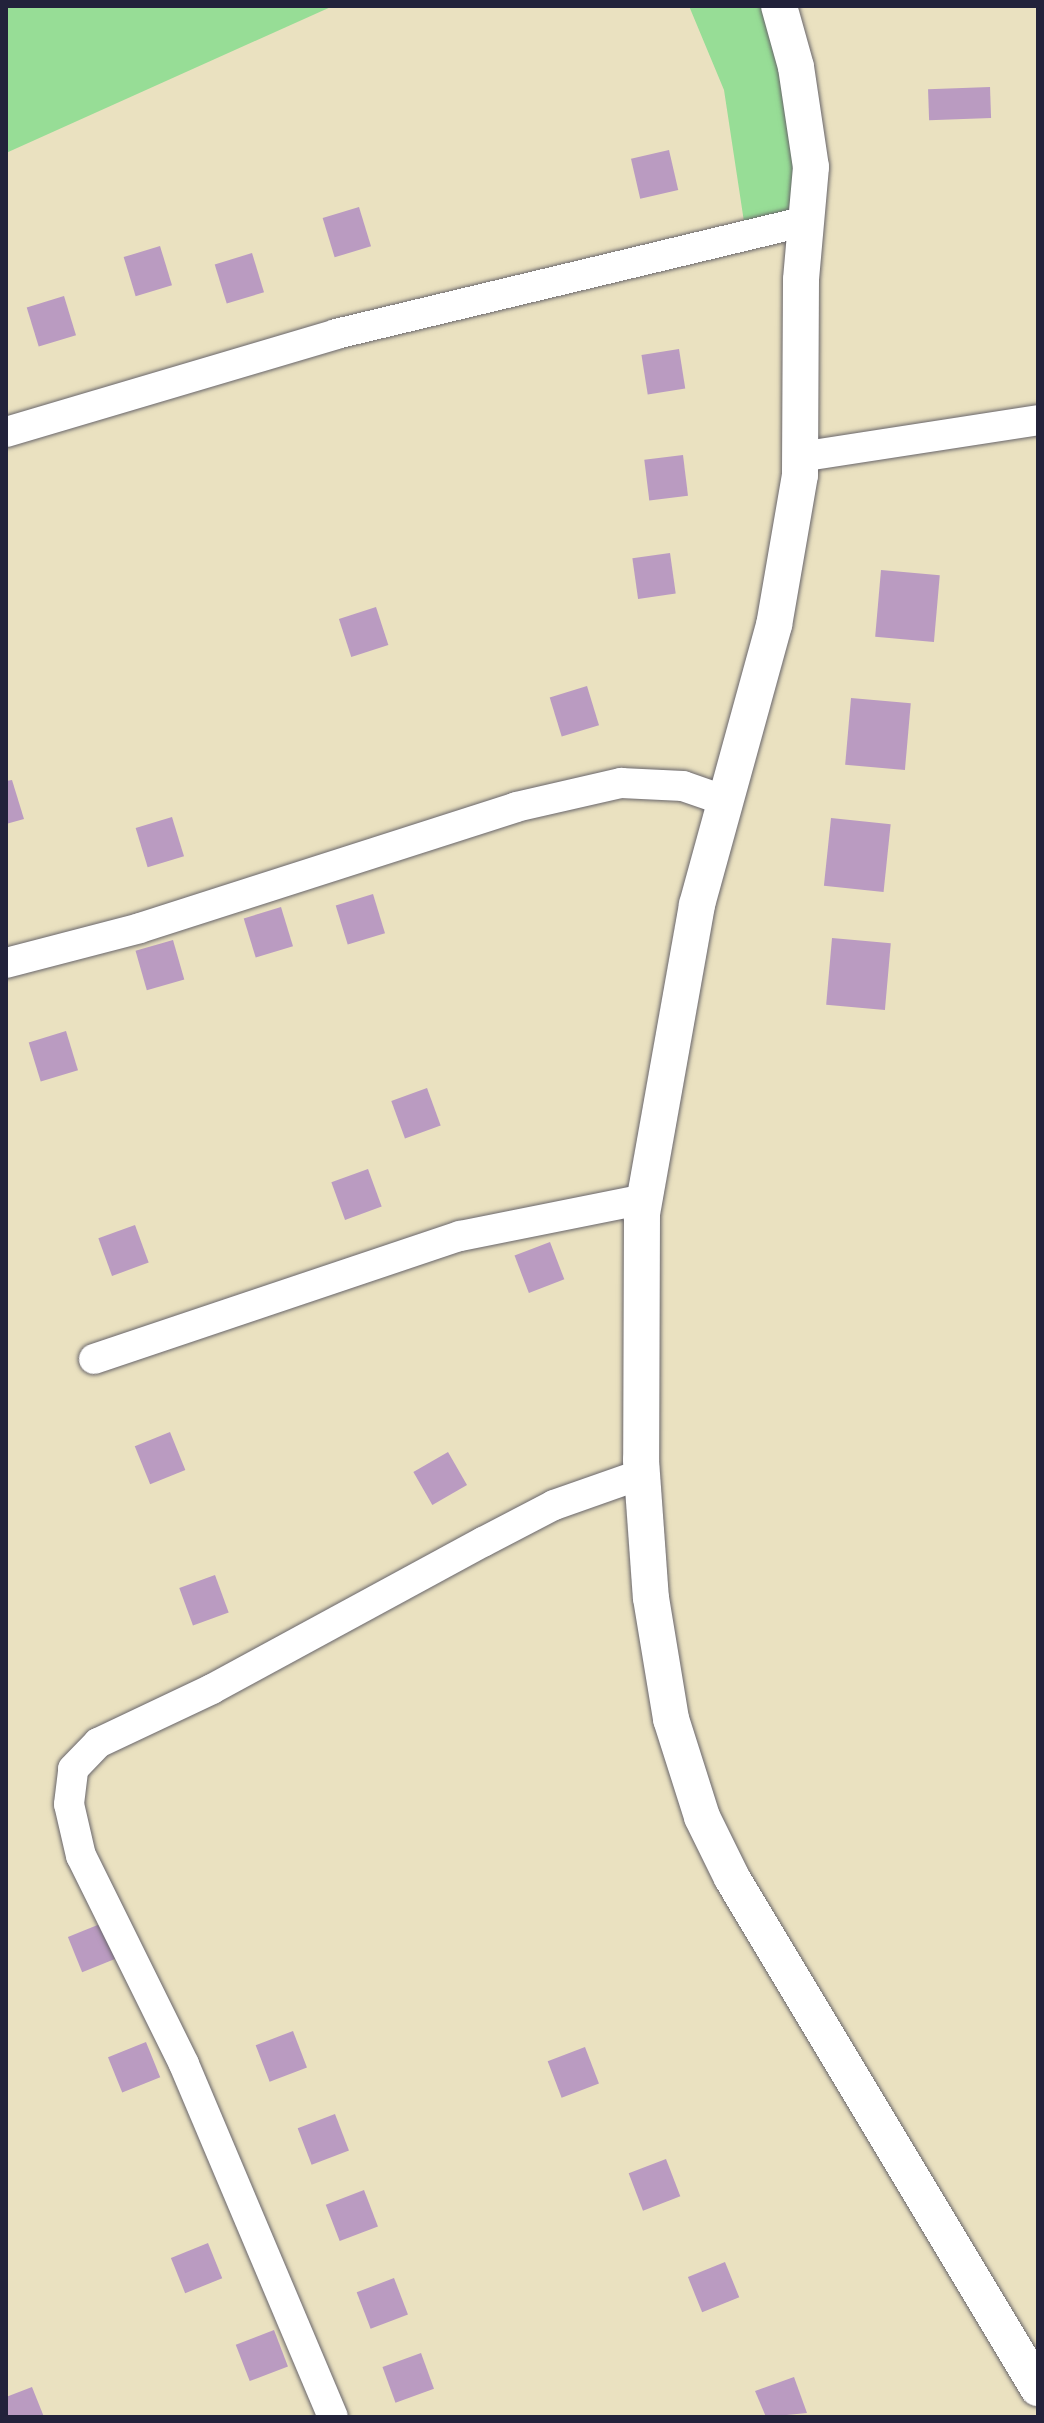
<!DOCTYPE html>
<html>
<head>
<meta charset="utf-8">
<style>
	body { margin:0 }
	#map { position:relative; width:1044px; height:2423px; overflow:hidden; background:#eae1c0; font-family:"EB Garamond",serif }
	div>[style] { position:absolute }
	.green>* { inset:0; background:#97dd96 }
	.building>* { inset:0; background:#ba9bc1; transform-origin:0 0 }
	.roads { filter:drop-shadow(0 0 2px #68656a) drop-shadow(0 0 2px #68656a) }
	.minor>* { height:30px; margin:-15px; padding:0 15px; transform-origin:15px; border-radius:15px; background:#fff }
	.tertiary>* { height:36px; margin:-18px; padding:0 18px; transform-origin:18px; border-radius:18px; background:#fff }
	span { translate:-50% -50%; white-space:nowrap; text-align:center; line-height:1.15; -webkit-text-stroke:6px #f7f3e8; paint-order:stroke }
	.frame { position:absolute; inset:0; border:8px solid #22223b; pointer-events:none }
</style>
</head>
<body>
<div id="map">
	<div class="green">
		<div style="clip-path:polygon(6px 6px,333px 6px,6px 153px)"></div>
		<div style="clip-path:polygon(689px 6px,779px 6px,806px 221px,746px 235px,724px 90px)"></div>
	</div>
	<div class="building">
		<div style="left:990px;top:87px;width:31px;height:62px;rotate:88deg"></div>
		<div style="left:669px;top:150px;width:41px;height:39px;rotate:77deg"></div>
		<div style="left:359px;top:207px;width:41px;height:38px;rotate:73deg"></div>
		<div style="left:160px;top:246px;width:41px;height:38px;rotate:73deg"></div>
		<div style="left:252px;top:253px;width:41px;height:39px;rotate:73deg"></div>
		<div style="left:64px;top:296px;width:41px;height:39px;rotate:73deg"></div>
		<div style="left:679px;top:349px;width:40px;height:38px;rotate:81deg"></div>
		<div style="left:683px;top:455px;width:41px;height:39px;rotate:83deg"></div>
		<div style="left:670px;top:553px;width:41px;height:38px;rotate:82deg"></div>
		<div style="left:881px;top:570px;width:59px;height:67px;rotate:5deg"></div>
		<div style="left:376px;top:607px;width:40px;height:39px;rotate:72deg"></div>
		<div style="left:587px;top:686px;width:41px;height:39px;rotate:73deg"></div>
		<div style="left:851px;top:698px;width:60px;height:67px;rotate:5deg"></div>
		<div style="clip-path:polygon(12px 780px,24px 819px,6px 824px,6px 781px)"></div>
		<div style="left:172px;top:817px;width:41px;height:38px;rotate:73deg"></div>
		<div style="left:831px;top:818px;width:60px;height:68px;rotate:6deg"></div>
		<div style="left:373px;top:894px;width:41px;height:39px;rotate:73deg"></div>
		<div style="left:281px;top:907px;width:41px;height:39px;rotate:73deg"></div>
		<div style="left:832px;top:938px;width:59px;height:67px;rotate:5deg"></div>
		<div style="left:173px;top:940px;width:41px;height:39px;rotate:74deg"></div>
		<div style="left:66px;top:1031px;width:41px;height:39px;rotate:73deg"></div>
		<div style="left:427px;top:1088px;width:40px;height:38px;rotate:70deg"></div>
		<div style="left:368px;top:1169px;width:40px;height:39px;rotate:70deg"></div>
		<div style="left:135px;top:1225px;width:40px;height:39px;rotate:70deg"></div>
		<div style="left:550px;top:1242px;width:40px;height:38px;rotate:69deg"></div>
		<div style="left:170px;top:1432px;width:41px;height:38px;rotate:68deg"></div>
		<div style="left:448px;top:1452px;width:38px;height:40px;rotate:60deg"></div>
		<div style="left:215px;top:1575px;width:40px;height:38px;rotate:70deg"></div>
		<div style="left:105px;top:1922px;width:38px;height:40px;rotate:68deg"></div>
		<div style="left:293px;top:2031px;width:39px;height:40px;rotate:69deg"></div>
		<div style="left:146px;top:2042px;width:38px;height:41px;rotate:68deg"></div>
		<div style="left:585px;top:2047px;width:39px;height:40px;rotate:69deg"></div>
		<div style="left:335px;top:2114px;width:39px;height:40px;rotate:69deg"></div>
		<div style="left:666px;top:2159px;width:40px;height:40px;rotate:69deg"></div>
		<div style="left:364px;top:2190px;width:39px;height:41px;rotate:69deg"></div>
		<div style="left:208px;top:2243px;width:38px;height:40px;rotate:68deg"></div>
		<div style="left:725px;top:2262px;width:38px;height:40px;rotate:68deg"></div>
		<div style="left:394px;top:2278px;width:39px;height:40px;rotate:69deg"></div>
		<div style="left:274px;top:2330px;width:39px;height:41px;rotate:69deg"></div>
		<div style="left:421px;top:2353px;width:38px;height:41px;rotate:70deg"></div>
		<div style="clip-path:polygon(794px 2377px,807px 2413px,766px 2417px,755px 2391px)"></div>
		<div style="clip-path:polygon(32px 2387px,44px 2417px,6px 2417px,6px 2397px)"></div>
	</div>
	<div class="roads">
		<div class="minor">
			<div style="left:6px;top:432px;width:344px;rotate:-16.5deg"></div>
			<div style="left:336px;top:334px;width:483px;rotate:-13.5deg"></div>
			<div style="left:800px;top:457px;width:241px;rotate:-8.8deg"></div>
			<div style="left:6px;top:963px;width:138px;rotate:-14.6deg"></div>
			<div style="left:140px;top:928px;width:395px;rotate:-17.8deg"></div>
			<div style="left:516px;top:807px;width:108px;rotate:-12.9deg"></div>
			<div style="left:621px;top:783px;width:62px;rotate:2.8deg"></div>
			<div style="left:683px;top:786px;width:46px;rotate:19.2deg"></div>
			<div style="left:94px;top:1359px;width:386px;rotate:-18.6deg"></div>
			<div style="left:460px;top:1236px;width:189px;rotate:-11.3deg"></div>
			<div style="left:333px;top:2417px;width:383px;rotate:-112.9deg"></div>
			<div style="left:184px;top:2064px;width:232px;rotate:-116.3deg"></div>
			<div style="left:81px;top:1856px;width:53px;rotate:-103deg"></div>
			<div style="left:69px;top:1804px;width:35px;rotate:-83deg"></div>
			<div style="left:73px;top:1769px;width:36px;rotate:-46deg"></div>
			<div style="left:98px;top:1743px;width:126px;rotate:-25.3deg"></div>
			<div style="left:212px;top:1689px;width:308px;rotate:-28.5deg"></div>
			<div style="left:483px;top:1542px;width:80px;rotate:-27.5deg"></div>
			<div style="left:554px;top:1505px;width:93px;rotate:-19.4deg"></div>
		</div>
		<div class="tertiary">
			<div style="left:779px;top:6px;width:63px;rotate:74.4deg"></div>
			<div style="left:796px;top:67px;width:101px;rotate:81.5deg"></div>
			<div style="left:811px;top:167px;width:113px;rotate:95.1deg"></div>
			<div style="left:801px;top:280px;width:195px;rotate:90.3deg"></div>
			<div style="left:800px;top:475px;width:152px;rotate:99.8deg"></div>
			<div style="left:774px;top:625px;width:290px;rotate:105.4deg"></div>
			<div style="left:697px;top:905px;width:315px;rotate:100.1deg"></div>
			<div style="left:642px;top:1215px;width:245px;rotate:90.2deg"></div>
			<div style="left:641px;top:1460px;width:138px;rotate:85.9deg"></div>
			<div style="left:651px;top:1598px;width:123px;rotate:80.6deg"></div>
			<div style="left:671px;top:1719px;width:103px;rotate:72.4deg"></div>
			<div style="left:702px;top:1817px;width:68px;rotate:63.8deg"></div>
			<div style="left:732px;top:1878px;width:595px;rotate:59.04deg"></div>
		</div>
	</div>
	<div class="frame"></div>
</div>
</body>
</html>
